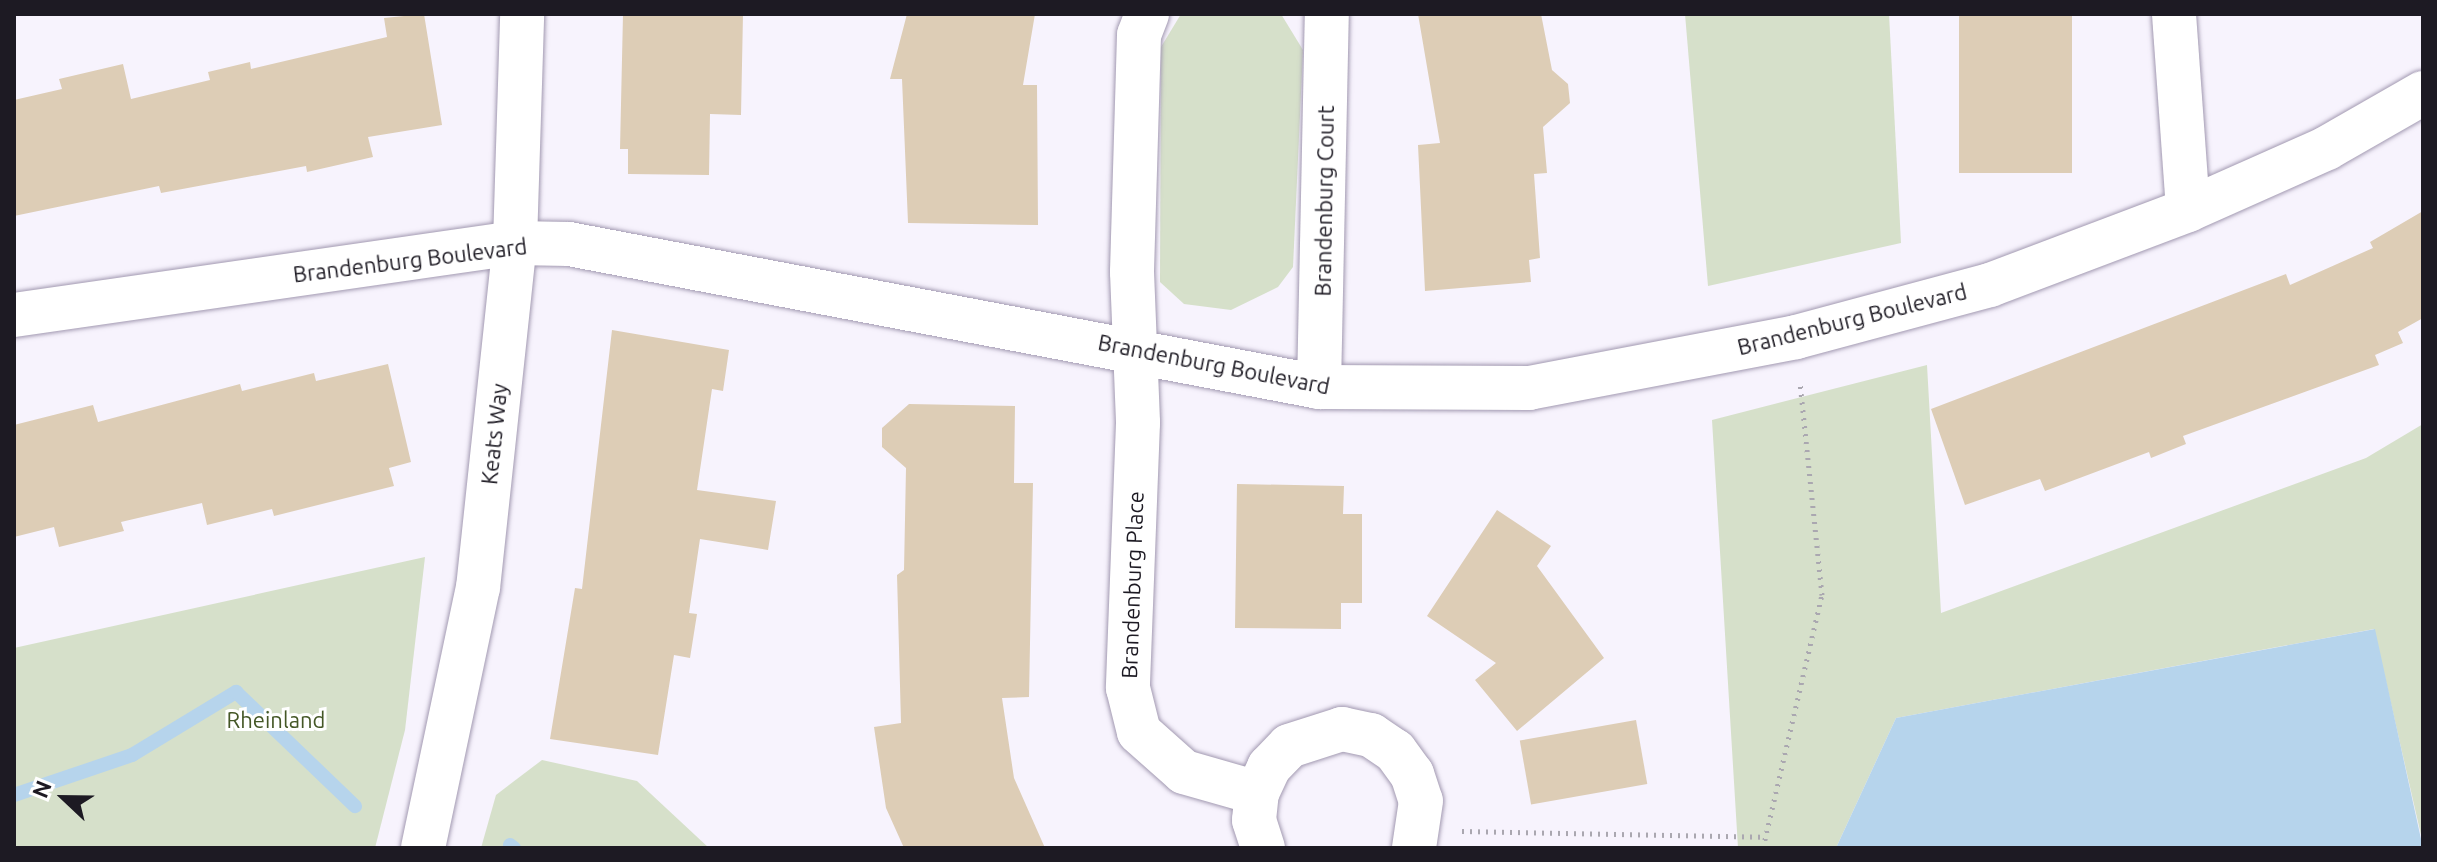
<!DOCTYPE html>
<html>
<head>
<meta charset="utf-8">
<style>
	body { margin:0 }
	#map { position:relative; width:2437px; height:862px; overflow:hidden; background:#f7f3fd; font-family:Ubuntu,sans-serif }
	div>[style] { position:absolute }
	.green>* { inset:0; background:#d6e0ca }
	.water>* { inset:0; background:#b6d4ec }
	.stream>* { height:14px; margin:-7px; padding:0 7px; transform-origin:7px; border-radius:7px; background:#b6d4ec }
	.building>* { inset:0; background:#ddcdb6; transform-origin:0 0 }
	.path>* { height:5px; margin-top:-2.5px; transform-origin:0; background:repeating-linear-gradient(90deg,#aaa7b0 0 2px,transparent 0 8px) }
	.roads { filter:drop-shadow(0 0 2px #a299b1) drop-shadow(0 0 2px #a299b1) }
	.minor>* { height:44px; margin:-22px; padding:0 22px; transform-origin:22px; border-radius:22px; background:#fff }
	span { translate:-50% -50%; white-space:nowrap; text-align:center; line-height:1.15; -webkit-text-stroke:6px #fff; paint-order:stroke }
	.street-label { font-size:22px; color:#1d1a23 }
	.park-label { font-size:22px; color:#445726 }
	.frame { position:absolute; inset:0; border:16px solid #1d1a23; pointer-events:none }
	.north { position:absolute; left:24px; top:758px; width:80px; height:80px; -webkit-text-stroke:6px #fff; paint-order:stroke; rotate:292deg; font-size:22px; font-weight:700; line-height:32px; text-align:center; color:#1d1a23 }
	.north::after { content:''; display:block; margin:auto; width:28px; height:36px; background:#1d1a23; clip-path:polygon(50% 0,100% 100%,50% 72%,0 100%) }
</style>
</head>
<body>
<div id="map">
	<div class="green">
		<div style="clip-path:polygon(1181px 14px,1281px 14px,1303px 50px,1293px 267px,1278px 287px,1231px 310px,1184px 304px,1160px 282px,1161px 47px)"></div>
		<div style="clip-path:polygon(1685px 14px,1889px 14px,1901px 243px,1708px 286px)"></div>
		<div style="clip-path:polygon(1927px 365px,1941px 613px,2366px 458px,2423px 424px,2423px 844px,2374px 629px,1896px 718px,1836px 848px,1738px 848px,1712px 420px)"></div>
		<div style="clip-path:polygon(425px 557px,405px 730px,375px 848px,14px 848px,14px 648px)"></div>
		<div style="clip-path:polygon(542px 760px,637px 781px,709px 848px,481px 848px,496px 795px)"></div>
	</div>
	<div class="water">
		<div style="clip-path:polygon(2375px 629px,2423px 848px,1836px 848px,1896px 718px)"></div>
	</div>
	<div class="stream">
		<div style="left:14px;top:795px;width:125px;rotate:-18.7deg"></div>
		<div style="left:132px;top:755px;width:122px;rotate:-31.2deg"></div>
		<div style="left:236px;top:692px;width:165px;rotate:43.8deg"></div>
		<div style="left:510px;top:845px;width:5px;rotate:37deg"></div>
	</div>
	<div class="building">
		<div style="clip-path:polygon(424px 14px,442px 125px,368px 137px,373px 157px,307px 172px,306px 166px,161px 193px,159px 186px,14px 216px,14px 100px,62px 89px,59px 79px,123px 64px,131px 99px,210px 80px,208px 72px,250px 62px,251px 69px,387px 37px,384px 18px)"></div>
		<div style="clip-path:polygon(623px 14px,743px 14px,741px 115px,710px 114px,709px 175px,628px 174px,628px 149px,620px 149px)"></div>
		<div style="clip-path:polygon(907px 14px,1035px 14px,1023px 85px,1037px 85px,1038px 225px,908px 223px,902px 79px,890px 79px)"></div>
		<div style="clip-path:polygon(1418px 14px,1541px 14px,1552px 70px,1568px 84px,1570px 103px,1543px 127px,1547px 173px,1534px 174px,1540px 258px,1529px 260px,1531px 282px,1425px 291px,1418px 145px,1440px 143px)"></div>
		<div style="left:1959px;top:14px;width:113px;height:159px"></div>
		<div style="clip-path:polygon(2423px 211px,2423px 318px,2398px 332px,2403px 343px,2375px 355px,2379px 365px,2183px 436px,2186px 444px,2151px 458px,2149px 452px,2045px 491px,2040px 479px,1965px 505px,1931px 409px,2286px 274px,2290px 285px,2373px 248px,2370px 242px)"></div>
		<div style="clip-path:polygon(612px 330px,729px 350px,723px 391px,712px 389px,697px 490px,776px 501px,768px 550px,700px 539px,689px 613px,697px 614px,690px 658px,674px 655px,658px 755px,550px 739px,575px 588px,582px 589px)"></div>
		<div style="clip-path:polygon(388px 364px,411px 462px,389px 468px,394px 486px,274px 516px,272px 509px,207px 525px,202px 503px,121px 522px,124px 531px,59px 547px,54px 527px,14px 537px,14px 425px,93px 405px,98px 422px,240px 384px,242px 391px,314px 373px,316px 381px)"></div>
		<div style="clip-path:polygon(909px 404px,1015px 406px,1014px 483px,1033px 483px,1029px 697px,1002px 698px,1014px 778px,1045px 848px,904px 848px,886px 808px,874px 727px,901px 723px,897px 575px,904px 570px,906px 468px,882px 447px,882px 428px)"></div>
		<div style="clip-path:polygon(1237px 484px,1344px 486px,1343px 514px,1362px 514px,1362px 603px,1341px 603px,1341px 629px,1235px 628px)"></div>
		<div style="clip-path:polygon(1497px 510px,1551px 546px,1537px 566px,1604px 658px,1517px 731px,1475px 680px,1496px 663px,1427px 616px)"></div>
		<div style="left:1636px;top:720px;width:65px;height:118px;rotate:80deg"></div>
	</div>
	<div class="path">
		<div style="left:1462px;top:831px;width:301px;rotate:1.1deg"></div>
		<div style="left:1763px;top:848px;width:260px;rotate:-76.9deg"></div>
		<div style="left:1822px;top:595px;width:215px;rotate:-95.9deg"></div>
	</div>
	<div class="roads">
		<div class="minor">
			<div style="left:1147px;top:14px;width:22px;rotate:111deg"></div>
			<div style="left:1139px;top:35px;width:237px;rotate:91.7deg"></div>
			<div style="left:1132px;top:272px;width:151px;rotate:87.7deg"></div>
			<div style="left:1138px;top:423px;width:265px;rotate:92.2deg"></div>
			<div style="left:1128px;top:688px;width:45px;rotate:76deg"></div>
			<div style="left:1139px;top:732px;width:60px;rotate:41.6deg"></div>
			<div style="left:1184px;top:772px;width:76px;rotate:16deg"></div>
			<div style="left:2174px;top:14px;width:196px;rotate:85.9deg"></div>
			<div style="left:14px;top:315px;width:506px;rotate:-8.18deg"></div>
			<div style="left:515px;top:243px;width:54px;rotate:1.1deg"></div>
			<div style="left:569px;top:244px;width:764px;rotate:10.79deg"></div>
			<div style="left:1319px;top:387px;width:210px;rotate:0.3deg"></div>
			<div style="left:1529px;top:388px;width:272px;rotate:-10.8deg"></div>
			<div style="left:1796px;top:337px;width:201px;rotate:-15deg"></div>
			<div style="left:1990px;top:285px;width:212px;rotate:-20.7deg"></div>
			<div style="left:2188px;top:210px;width:152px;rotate:-24deg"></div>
			<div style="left:2327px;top:148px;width:111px;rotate:-29.8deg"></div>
			<div style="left:1319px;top:387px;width:373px;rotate:-88.8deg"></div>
			<div style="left:423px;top:848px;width:266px;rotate:-78.1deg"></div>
			<div style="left:478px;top:588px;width:347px;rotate:-83.9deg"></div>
			<div style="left:515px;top:243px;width:229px;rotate:-88.2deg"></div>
			<div style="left:1263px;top:848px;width:29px;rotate:-108deg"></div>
			<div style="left:1254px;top:820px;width:27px;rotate:-84deg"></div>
			<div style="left:1257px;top:793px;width:29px;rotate:-65deg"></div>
			<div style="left:1269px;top:767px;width:29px;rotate:-46deg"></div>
			<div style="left:1289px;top:746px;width:56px;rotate:-17.8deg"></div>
			<div style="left:1342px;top:729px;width:30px;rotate:12deg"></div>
			<div style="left:1371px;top:735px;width:29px;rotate:34deg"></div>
			<div style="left:1395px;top:751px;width:29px;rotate:54deg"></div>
			<div style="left:1412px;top:774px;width:28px;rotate:72deg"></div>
			<div style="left:1421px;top:801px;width:48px;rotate:98.5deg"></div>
		</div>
	</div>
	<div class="street-label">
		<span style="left:1324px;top:201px;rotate:-89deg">Brandenburg Court</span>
		<span style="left:410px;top:260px;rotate:-7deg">Brandenburg Boulevard</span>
		<span style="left:1852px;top:319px;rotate:-14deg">Brandenburg Boulevard</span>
		<span style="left:1214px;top:364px;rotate:11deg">Brandenburg Boulevard</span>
		<span style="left:494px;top:434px;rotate:-84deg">Keats Way</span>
		<span style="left:1132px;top:585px;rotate:-88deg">Brandenburg Place</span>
	</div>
	<div class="park-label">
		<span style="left:276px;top:720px">Rheinland</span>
	</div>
	<div class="frame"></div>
	<div class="north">N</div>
</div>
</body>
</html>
